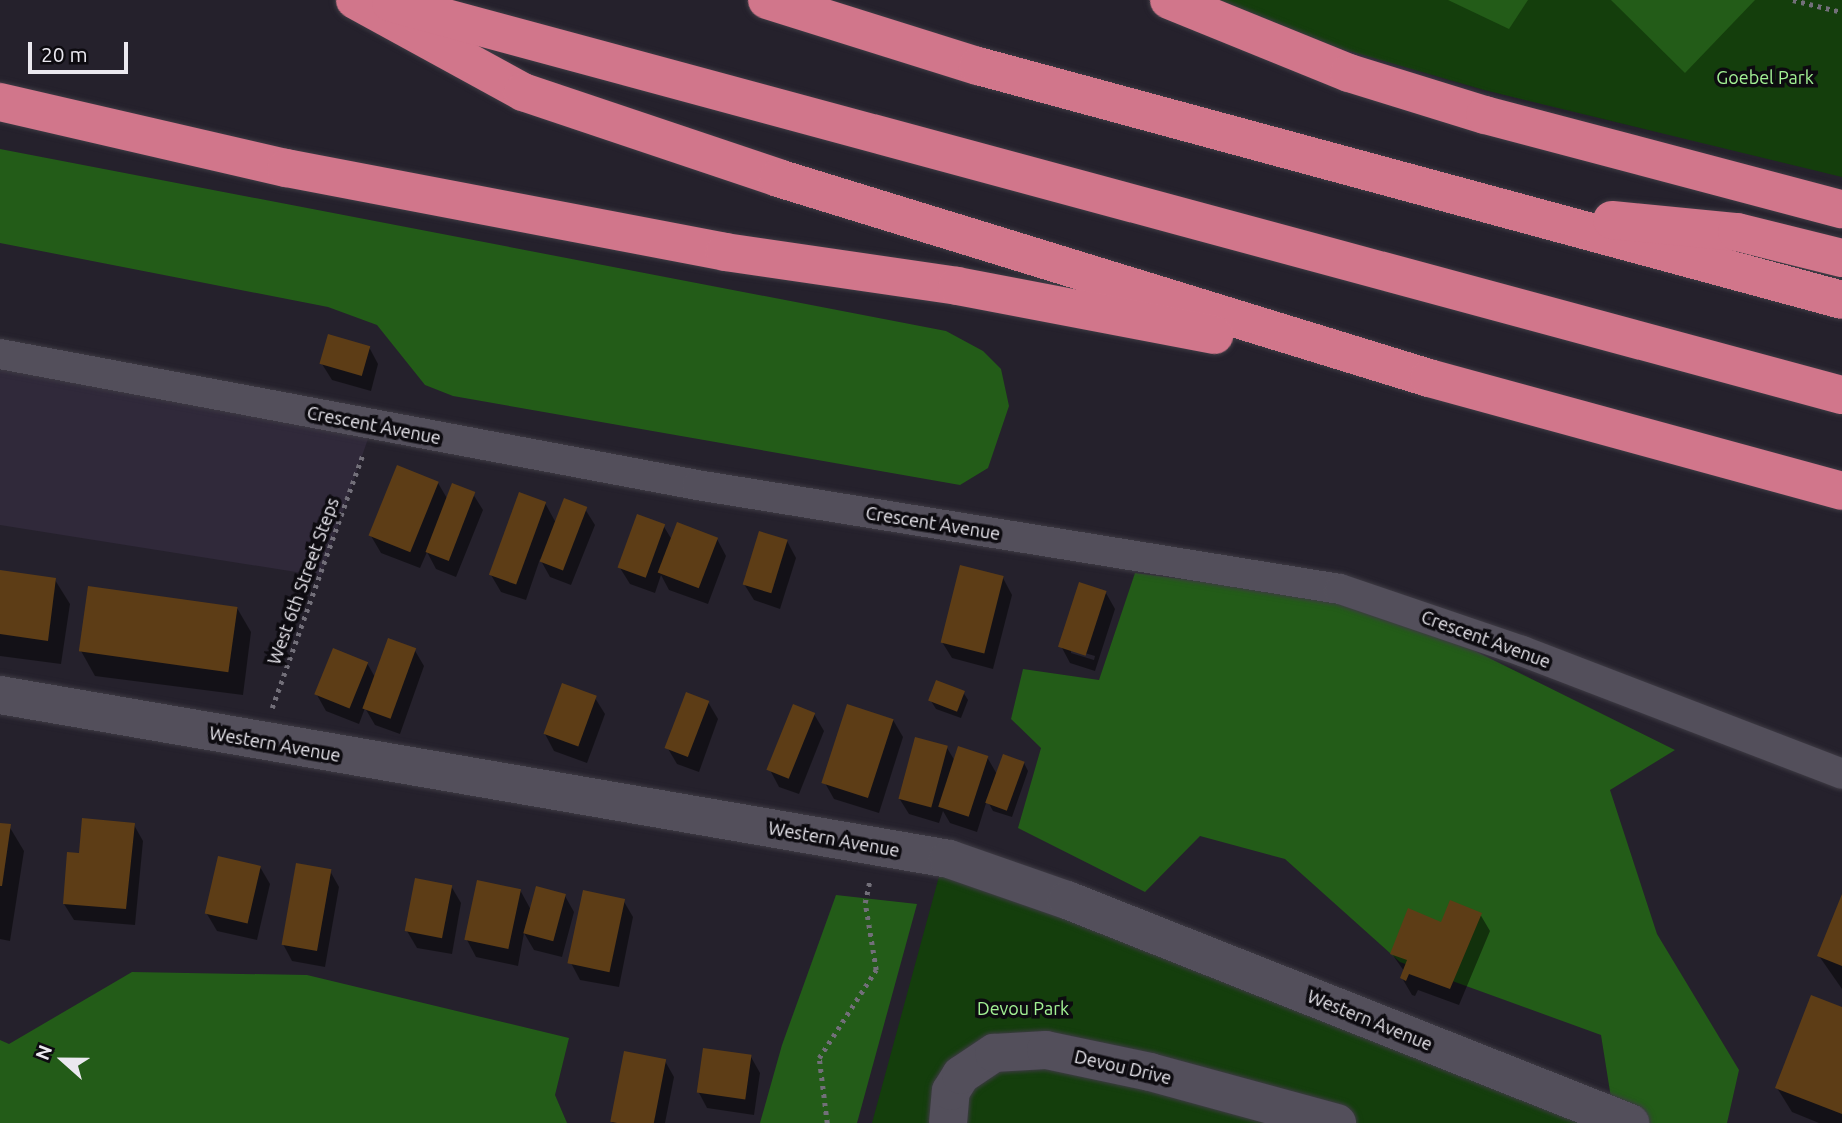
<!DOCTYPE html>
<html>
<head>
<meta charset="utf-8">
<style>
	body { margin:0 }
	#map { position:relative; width:1842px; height:1123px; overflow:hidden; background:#25212c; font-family:Ubuntu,sans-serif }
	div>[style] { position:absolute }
	.built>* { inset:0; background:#30293a }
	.green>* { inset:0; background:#143e0c }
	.forest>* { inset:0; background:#235c18 }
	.shadow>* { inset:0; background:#0007 }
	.building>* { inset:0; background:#5d3d16; transform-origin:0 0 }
	.path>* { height:4.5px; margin-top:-2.25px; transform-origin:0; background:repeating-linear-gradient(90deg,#726f79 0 3.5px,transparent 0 8.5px) }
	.roads { filter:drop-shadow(0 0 2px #3e3b44) drop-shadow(0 0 2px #3e3b44) }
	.street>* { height:30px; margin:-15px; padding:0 15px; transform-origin:15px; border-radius:15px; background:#534f5b }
	.secondary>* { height:38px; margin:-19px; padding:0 19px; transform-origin:19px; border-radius:19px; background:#534f5b }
	.highway>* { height:38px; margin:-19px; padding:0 19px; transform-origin:19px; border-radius:19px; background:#d1768b }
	span { translate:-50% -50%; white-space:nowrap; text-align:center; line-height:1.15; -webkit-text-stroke:7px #0d0b10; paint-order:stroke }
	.park-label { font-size:18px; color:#a3f295 }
	.street-label { font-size:18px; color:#eae8ef }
	.north { position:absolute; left:28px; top:1025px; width:70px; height:70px; -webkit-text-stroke:5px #0d0b10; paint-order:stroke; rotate:291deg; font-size:19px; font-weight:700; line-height:28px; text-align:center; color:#eae8ef }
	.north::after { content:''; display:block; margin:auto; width:24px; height:32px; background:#eae8ef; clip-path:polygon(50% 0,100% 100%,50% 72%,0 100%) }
	.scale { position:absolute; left:28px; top:42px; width:100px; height:32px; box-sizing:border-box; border:4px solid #eae8ef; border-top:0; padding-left:9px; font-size:21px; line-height:24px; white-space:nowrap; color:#eae8ef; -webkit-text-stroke:5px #0d0b10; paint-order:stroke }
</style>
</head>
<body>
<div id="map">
	<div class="built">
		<div style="clip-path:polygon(0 354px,373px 424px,321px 576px,0 525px)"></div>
	</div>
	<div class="green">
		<div style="clip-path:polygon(1212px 0,1842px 0,1842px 177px,1484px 90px,1325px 44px)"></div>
		<div style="clip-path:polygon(944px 858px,1630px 1123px,872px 1123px)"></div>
	</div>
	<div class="forest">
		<div style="clip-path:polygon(1448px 0,1528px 0,1509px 29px)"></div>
		<div style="clip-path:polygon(1611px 0,1755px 0,1685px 73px)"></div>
		<div style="clip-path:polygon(0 149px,946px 331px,983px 351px,1001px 369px,1009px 406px,988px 468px,960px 485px,453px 396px,425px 385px,377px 325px,328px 307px,0 243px)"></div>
		<div style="clip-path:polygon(1135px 573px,1330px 598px,1473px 650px,1675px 750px,1610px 790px,1657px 934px,1739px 1070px,1727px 1123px,1615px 1123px,1601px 1035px,1400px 962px,1285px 859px,1200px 836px,1145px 892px,1018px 828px,1041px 748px,1011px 719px,1023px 669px,1099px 680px)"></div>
		<div style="clip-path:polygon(836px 895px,917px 904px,857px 1123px,760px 1123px,782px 1045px)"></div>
		<div style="clip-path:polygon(132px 972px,307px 975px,569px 1038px,555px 1095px,567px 1123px,0 1123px,0 1040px,9px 1044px)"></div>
	</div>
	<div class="shadow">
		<div style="clip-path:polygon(369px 347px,378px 364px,371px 391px,332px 380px,322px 364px)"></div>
		<div style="clip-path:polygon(438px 483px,448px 500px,473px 494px,483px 510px,456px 577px,436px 569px,427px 552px,420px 568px,381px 553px,371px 536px)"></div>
		<div style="clip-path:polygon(545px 503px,556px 523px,585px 509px,595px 525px,571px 585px,550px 577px,540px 559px,526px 600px,501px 592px,491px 575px)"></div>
		<div style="clip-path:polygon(663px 525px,672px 540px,717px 539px,726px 556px,708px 604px,669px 590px,661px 575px,655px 593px,630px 584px,620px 568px)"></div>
		<div style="clip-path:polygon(787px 541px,796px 558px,780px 609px,754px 600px,744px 584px)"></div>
		<div style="clip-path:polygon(0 572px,55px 580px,70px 604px,61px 664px,0 656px)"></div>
		<div style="clip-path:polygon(1003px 578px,1012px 595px,993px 669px,952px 658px,942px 642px)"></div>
		<div style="clip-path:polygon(evenodd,1106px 593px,1115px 609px,1095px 671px,1070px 663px,1061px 646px,1106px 593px,1071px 649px,1095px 656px,1094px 660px,1071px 653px,1071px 649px)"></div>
		<div style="clip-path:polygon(237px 608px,251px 632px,243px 695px,95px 676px,81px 651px)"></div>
		<div style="clip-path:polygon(414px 649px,424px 666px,400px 734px,375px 725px,365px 708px,359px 724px,326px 711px,317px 695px,367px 663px,376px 679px)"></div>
		<div style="clip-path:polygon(963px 692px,968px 700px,961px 718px,936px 709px,931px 701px)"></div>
		<div style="clip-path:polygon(595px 698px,605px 714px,587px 763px,554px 751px,545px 734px)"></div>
		<div style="clip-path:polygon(708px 702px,718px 719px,699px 772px,677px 764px,667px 747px)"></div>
		<div style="clip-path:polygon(814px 714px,824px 731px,799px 794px,779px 787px,770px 770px)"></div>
		<div style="clip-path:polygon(893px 720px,903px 737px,879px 813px,834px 799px,825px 783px)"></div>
		<div style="clip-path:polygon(947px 748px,955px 761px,987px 757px,998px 776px,1024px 763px,1028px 771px,1012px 817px,993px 811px,987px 800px,977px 832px,950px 823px,943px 811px,939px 823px,909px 814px,899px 798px)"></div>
		<div style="clip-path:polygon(0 825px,9px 826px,24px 851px,10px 941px,0 939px)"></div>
		<div style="clip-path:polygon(134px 825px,143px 841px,135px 925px,74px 920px,64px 904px,80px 855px)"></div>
		<div style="clip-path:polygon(260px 867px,270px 884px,257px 940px,217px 931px,207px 914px)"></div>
		<div style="clip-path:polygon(330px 871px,339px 887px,325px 967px,292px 961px,283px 944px)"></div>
		<div style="clip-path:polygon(451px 886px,461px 903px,452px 954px,417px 948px,407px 931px)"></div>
		<div style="clip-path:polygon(520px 890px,531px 910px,565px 896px,574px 912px,562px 957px,534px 950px,524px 933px,518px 966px,476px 957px,467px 940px)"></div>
		<div style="clip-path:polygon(1842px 899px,1842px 989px,1819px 956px)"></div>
		<div style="clip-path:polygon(623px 900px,633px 917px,619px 987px,580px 980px,571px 963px)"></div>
		<div style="clip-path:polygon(1480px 914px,1490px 931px,1459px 1005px,1418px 990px,1415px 996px,1412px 995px,1402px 978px,1404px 971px,1392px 954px)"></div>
		<div style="clip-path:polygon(1842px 1008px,1842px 1123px,1819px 1123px,1792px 1112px,1777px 1088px)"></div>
		<div style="clip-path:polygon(751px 1057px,760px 1073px,754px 1115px,707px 1108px,698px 1091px)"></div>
		<div style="clip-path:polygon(665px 1061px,674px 1077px,665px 1123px,612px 1123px)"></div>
	</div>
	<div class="building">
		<div style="left:328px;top:334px;width:44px;height:31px;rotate:16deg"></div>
		<div style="left:397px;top:465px;width:45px;height:76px;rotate:22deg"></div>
		<div style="left:452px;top:483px;width:25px;height:74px;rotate:21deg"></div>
		<div style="left:519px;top:492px;width:29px;height:88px;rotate:20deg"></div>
		<div style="left:564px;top:498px;width:25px;height:68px;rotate:21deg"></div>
		<div style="left:637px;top:514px;width:30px;height:57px;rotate:20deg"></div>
		<div style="left:677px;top:522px;width:44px;height:54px;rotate:21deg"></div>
		<div style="left:759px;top:531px;width:30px;height:56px;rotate:17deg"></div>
		<div style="left:960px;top:565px;width:45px;height:80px;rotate:14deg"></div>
		<div style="clip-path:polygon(0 570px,56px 578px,48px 641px,0 634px)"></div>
		<div style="left:1079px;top:582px;width:29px;height:68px;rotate:18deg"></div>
		<div style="left:88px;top:586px;width:151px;height:66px;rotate:8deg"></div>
		<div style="left:388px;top:638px;width:30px;height:75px;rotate:20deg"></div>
		<div style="left:333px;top:648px;width:38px;height:50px;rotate:22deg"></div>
		<div style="left:936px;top:680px;width:31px;height:22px;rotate:21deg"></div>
		<div style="left:562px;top:683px;width:37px;height:54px;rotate:20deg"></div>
		<div style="left:686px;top:692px;width:25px;height:60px;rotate:21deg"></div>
		<div style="left:793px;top:704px;width:24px;height:71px;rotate:22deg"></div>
		<div style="left:847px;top:704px;width:49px;height:83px;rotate:18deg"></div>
		<div style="left:915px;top:737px;width:34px;height:64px;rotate:15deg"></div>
		<div style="left:958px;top:746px;width:32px;height:64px;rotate:18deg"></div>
		<div style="left:1003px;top:754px;width:23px;height:52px;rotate:20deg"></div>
		<div style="clip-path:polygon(82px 818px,135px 823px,126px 909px,63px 904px,67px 852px,79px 853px)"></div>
		<div style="clip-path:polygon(0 823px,11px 824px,2px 886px,0 886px)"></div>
		<div style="left:218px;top:856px;width:44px;height:59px;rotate:13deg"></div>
		<div style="left:296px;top:863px;width:36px;height:83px;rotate:10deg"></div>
		<div style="left:415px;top:878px;width:38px;height:54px;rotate:11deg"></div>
		<div style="left:477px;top:880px;width:45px;height:61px;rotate:12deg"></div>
		<div style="left:536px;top:886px;width:31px;height:49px;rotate:15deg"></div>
		<div style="left:583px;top:890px;width:43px;height:75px;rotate:12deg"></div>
		<div style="clip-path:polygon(1842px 894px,1842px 966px,1817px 956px)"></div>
		<div style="clip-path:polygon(1450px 900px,1482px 913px,1450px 989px,1409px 974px,1406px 981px,1400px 978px,1407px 960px,1390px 954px,1408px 908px,1441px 922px)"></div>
		<div style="clip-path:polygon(1811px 995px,1842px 1007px,1842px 1114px,1775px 1088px)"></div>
		<div style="left:703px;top:1048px;width:49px;height:45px;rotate:8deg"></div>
		<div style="left:624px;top:1051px;width:43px;height:72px;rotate:11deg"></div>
	</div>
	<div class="path">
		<div style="left:1793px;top:0;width:50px;rotate:13.8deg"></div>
		<div style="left:272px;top:708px;width:268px;rotate:-70.3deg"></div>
		<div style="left:827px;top:1123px;width:65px;rotate:-97deg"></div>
		<div style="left:819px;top:1058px;width:105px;rotate:-57.1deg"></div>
		<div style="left:876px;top:970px;width:68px;rotate:-99.3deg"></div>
		<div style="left:865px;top:903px;width:24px;rotate:-78deg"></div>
	</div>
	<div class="roads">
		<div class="street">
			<div style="left:0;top:354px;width:709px;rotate:10.64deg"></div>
			<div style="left:697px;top:485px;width:651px;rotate:9.19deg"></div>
			<div style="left:1340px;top:589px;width:192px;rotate:18.8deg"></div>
			<div style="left:1522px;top:651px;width:343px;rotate:21deg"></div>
		</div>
		<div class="secondary">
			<div style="left:0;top:695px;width:963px;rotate:9.8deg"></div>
			<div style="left:949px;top:859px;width:125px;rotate:19.2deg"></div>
			<div style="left:1067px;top:900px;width:606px;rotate:21.61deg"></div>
			<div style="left:948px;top:1123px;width:32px;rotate:-85deg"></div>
			<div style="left:951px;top:1091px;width:19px;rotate:-58deg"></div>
			<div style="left:961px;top:1075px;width:40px;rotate:-34deg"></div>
			<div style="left:994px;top:1053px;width:52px;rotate:-3.3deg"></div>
			<div style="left:1046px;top:1050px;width:106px;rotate:11.9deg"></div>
			<div style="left:1150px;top:1072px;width:194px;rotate:15.3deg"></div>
		</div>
		<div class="highway">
			<div style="left:355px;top:0;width:192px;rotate:28.7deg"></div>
			<div style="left:523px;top:92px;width:269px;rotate:18.6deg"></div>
			<div style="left:778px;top:178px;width:681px;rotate:17.08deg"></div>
			<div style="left:1429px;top:378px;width:428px;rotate:15.3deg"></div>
			<div style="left:767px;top:0;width:221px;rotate:17.4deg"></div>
			<div style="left:978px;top:66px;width:895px;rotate:15.15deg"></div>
			<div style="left:1169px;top:0;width:194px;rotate:22.1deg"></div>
			<div style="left:1349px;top:73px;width:142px;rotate:17.2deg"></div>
			<div style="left:1485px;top:115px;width:369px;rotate:14.8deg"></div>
			<div style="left:391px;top:3px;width:1503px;rotate:15.12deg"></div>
			<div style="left:0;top:102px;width:294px;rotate:13deg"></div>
			<div style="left:286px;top:168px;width:447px;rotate:10.8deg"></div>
			<div style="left:725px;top:252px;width:234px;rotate:8.3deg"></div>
			<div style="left:957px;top:286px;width:262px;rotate:10.8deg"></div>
			<div style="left:1612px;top:220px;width:126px;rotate:5.5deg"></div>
			<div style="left:1737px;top:232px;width:108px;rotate:13.9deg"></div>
		</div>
	</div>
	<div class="park-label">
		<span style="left:1765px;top:77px">Goebel Park</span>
		<span style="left:1023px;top:1008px">Devou Park</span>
	</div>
	<div class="street-label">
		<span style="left:374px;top:425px;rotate:11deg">Crescent Avenue</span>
		<span style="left:933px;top:523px;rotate:9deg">Crescent Avenue</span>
		<span style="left:303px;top:581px;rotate:-70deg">West 6th Street Steps</span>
		<span style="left:1486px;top:639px;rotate:20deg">Crescent Avenue</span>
		<span style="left:275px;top:744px;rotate:10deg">Western Avenue</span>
		<span style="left:834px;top:839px;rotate:10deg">Western Avenue</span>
		<span style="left:1370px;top:1020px;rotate:22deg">Western Avenue</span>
		<span style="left:1123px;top:1067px;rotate:13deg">Devou Drive</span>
	</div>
	<div class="north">N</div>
	<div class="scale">20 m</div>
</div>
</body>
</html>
